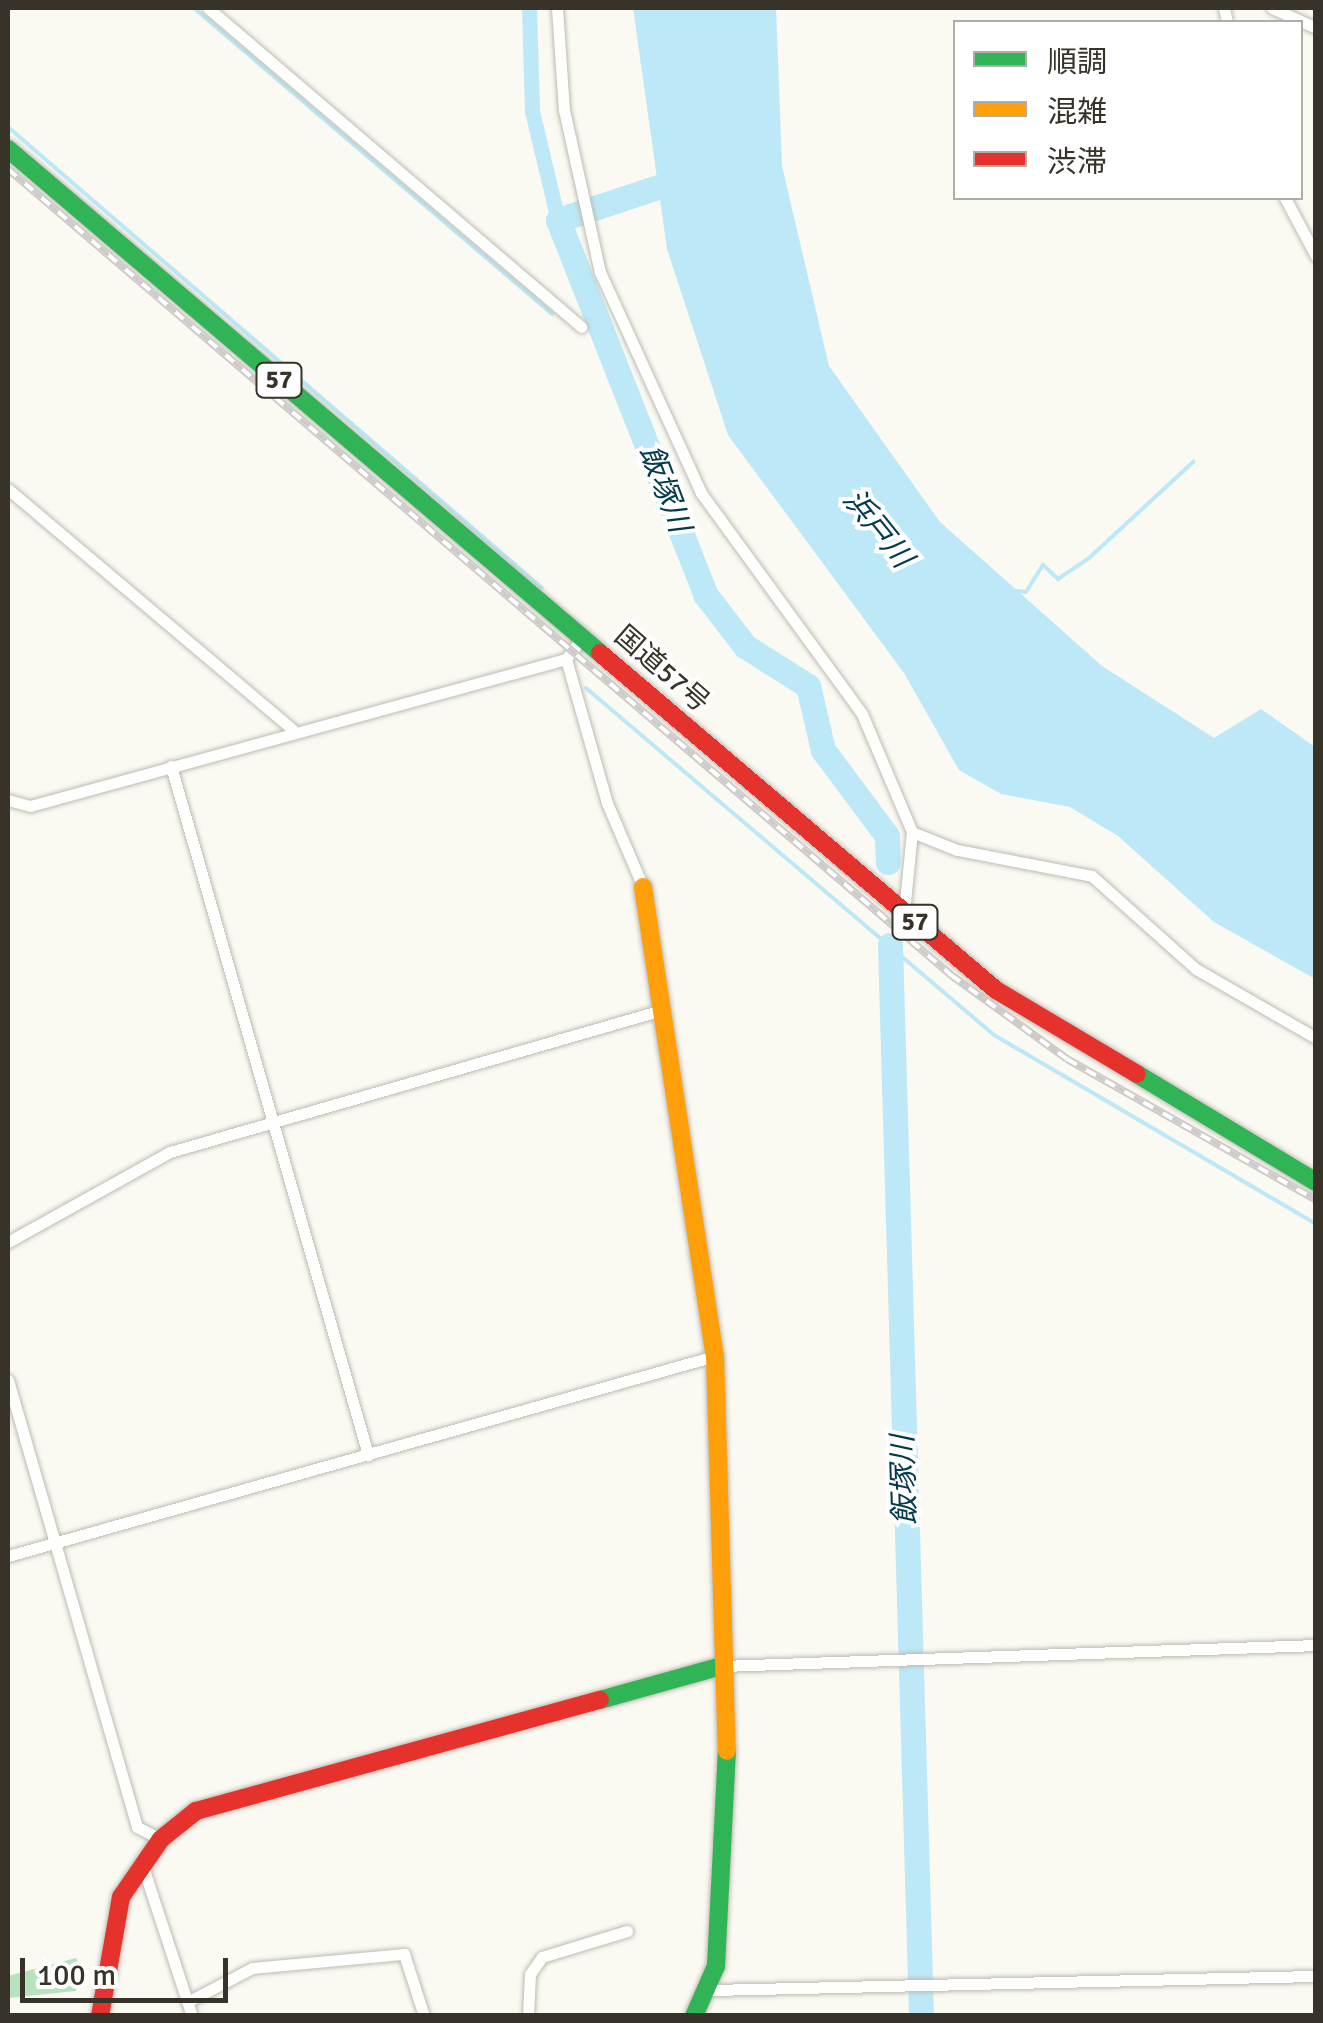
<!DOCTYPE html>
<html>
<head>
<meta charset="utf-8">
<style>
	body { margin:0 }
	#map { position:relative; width:1323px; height:2023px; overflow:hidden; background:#faf9f2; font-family:Signika,"Noto Sans JP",sans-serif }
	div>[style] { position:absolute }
	.forest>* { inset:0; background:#b6e2bd }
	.water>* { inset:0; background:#bce8f7 }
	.stream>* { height:4px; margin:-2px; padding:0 2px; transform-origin:2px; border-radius:2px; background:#bce8f7 }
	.canal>* { height:15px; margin:-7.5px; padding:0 7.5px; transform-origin:7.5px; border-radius:7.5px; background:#bce8f7 }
	.river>* { height:25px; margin:-12.5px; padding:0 12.5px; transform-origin:12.5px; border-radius:12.5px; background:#bce8f7 }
	.roads { filter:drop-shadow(0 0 2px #bdbbb3) drop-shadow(0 0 2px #bdbbb3) }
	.street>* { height:11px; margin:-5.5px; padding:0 5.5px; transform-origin:5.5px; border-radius:5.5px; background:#fefefd }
	.fast>* { height:18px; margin:-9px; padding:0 9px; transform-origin:9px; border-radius:9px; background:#30b455 }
	.slow>* { height:18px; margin:-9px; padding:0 9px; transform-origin:9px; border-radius:9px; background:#ff9f0a }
	.jam>* { height:18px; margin:-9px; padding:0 9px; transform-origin:9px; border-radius:9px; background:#e5322d }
	.rail>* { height:8px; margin-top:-4px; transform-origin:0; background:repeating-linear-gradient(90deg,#fff 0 11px,#cdccca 0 22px); box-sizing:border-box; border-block:2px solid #cdccca }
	span { translate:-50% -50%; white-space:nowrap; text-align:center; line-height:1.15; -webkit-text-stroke:8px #fff; paint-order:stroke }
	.shield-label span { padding:2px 8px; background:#fff; border:2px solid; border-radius:8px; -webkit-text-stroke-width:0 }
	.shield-label { font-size:25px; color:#373328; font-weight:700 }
	.street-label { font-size:28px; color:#373328 }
	.water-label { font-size:30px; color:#023a4b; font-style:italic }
	.frame { position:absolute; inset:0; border:10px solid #373328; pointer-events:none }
	.legend { position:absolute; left:953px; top:20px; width:350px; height:180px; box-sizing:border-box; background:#fff; border:2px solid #afada9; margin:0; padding:12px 18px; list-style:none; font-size:30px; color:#373328 }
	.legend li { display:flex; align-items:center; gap:20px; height:50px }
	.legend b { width:50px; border:2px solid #afada9 }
	.scale { position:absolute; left:20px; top:1958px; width:208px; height:45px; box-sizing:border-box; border:5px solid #373328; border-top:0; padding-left:12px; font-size:30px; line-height:35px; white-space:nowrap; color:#373328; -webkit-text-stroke:8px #fff; paint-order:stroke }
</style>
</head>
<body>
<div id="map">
	<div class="forest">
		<div style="clip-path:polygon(76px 1958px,83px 1971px,76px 1991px,8px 1998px,8px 1976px)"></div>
	</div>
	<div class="water">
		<div style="clip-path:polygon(633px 8px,776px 8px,782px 166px,829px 366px,940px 522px,1102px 666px,1214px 738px,1261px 709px,1315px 747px,1315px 979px,1214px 922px,1118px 836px,1070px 807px,1001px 794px,959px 770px,904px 673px,728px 435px,667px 249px)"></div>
	</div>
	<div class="stream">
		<div style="left:194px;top:8px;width:471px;rotate:40.5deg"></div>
		<div style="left:8px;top:127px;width:705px;rotate:40.8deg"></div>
		<div style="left:1017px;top:591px;width:9px;rotate:6deg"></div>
		<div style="left:1026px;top:592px;width:32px;rotate:-58deg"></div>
		<div style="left:1043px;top:565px;width:21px;rotate:43deg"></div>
		<div style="left:1058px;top:579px;width:37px;rotate:-34deg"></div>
		<div style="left:1089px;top:558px;width:142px;rotate:-42.7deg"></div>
		<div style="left:586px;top:688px;width:536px;rotate:40.38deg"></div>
		<div style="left:994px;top:1035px;width:373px;rotate:30.4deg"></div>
	</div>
	<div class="canal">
		<div style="left:529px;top:8px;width:103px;rotate:88.3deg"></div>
		<div style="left:532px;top:111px;width:112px;rotate:76.6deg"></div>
	</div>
	<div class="river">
		<div style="left:688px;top:177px;width:137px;rotate:161.7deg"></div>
		<div style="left:558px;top:220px;width:402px;rotate:68.5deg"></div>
		<div style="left:705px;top:594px;width:66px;rotate:52.4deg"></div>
		<div style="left:745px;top:646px;width:75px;rotate:32.4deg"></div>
		<div style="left:808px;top:686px;width:66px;rotate:76.8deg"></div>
		<div style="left:823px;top:750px;width:107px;rotate:53.3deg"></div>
		<div style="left:887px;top:836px;width:26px;rotate:88deg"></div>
		<div style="left:890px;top:945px;width:1071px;rotate:88.34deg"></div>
	</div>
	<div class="roads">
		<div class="street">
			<div style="left:208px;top:8px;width:491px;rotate:40.5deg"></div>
			<div style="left:557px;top:8px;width:102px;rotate:86.1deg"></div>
			<div style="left:564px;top:110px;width:166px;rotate:77.5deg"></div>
			<div style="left:600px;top:272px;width:243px;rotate:65.4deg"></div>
			<div style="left:701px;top:493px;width:273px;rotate:53.9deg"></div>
			<div style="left:862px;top:714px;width:128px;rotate:67deg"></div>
			<div style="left:912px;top:832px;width:48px;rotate:21.8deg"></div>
			<div style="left:957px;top:850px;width:137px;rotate:10.9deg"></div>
			<div style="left:1092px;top:876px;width:140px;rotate:41.8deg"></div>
			<div style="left:1196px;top:969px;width:138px;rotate:29.9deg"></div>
			<div style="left:1224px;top:8px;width:14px;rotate:78deg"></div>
			<div style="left:1272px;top:8px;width:48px;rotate:24.4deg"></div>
			<div style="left:1285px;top:198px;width:66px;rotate:61.9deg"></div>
			<div style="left:8px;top:489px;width:372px;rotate:40.2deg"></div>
			<div style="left:566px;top:659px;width:150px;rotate:74.1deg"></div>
			<div style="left:607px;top:803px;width:91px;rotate:66.8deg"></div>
			<div style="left:171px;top:766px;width:717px;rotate:74.04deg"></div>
			<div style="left:8px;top:800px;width:23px;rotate:15deg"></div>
			<div style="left:30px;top:806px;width:556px;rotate:-15.34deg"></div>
			<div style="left:566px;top:659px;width:26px;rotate:-53deg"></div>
			<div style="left:904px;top:912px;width:80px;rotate:-84.3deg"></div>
			<div style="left:8px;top:1242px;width:185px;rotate:-29.1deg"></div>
			<div style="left:170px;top:1152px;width:512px;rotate:-16.1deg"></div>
			<div style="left:8px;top:1380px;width:465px;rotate:73.9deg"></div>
			<div style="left:137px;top:1827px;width:27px;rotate:27deg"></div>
			<div style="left:8px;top:1556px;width:735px;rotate:-15.8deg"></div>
			<div style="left:722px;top:1666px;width:594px;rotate:-2.02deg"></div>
			<div style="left:142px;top:1864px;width:160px;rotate:71.8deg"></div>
			<div style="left:711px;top:1990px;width:605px;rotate:-1.33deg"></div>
			<div style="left:189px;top:2001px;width:71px;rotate:-27.6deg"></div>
			<div style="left:252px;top:1968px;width:153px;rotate:-5.3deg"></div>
			<div style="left:404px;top:1954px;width:65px;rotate:72.1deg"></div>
			<div style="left:528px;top:2016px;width:42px;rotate:-87.3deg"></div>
			<div style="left:530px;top:1974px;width:21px;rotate:-55deg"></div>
			<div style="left:542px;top:1957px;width:89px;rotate:-17deg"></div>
		</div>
		<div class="fast">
			<div style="left:8px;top:149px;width:777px;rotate:40.41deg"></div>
			<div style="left:1137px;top:1074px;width:209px;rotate:31.1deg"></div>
			<div style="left:600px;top:1700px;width:127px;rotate:-15.6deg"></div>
			<div style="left:694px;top:2016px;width:55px;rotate:-66.3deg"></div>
			<div style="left:716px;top:1966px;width:215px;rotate:-87.1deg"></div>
		</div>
		<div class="slow">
			<div style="left:643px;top:887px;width:474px;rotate:81.3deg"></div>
			<div style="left:715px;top:1356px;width:395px;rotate:88.3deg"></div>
		</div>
		<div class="jam">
			<div style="left:600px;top:653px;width:520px;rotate:40.4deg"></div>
			<div style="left:996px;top:990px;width:164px;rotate:30.8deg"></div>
			<div style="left:100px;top:2016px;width:121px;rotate:-80deg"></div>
			<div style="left:121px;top:1897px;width:70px;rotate:-55.4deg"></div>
			<div style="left:161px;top:1839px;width:45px;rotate:-38.7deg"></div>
			<div style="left:196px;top:1811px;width:419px;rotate:-15.4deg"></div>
		</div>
	</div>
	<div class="rail">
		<div style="left:8px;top:169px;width:1241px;rotate:40.52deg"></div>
		<div style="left:951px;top:975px;width:143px;rotate:35.9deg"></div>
		<div style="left:1067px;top:1059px;width:286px;rotate:29.5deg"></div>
	</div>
	<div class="shield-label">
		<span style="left:279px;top:380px">57</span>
		<span style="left:915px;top:922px">57</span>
	</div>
	<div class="street-label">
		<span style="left:662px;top:669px;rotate:41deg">国道57号</span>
	</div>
	<div class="water-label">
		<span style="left:664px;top:489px;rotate:69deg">飯塚川</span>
		<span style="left:877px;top:529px;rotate:51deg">浜戸川</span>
		<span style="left:905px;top:1480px;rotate:-92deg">飯塚川</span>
	</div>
	<div class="frame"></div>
	<ul class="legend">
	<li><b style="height:12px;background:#30b455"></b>順調</li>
	<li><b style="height:12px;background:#ff9f0a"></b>混雑</li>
	<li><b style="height:12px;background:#e5322d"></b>渋滞</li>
	</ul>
	<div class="scale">100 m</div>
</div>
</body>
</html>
